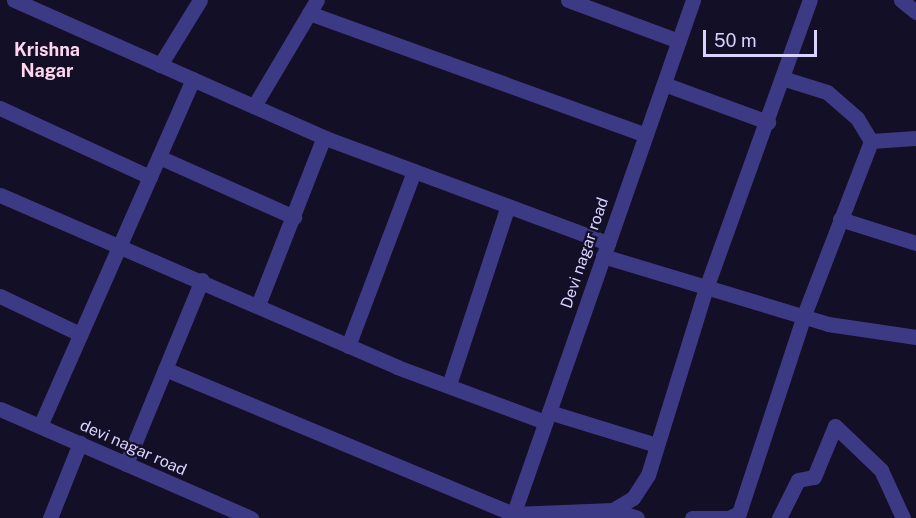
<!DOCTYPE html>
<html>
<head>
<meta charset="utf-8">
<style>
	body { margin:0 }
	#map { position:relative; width:916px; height:518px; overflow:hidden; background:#130f26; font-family:"Public Sans",sans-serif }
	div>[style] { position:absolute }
	.minor>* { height:15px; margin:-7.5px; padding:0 7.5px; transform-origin:7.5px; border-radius:7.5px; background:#3d3a85 }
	span { translate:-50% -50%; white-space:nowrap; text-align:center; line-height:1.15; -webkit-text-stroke:4.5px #130f26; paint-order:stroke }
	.street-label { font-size:16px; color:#d9d4ff }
	.neighbourhood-label { font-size:18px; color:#ffd6f0; font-weight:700 }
	.scale { position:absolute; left:703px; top:30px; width:114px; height:27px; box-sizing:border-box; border:3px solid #d9d4ff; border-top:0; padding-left:8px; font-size:18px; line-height:21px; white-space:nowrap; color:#d9d4ff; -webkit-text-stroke:4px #130f26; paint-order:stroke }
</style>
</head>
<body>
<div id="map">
	<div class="minor">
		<div style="left:14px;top:0;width:343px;rotate:23.9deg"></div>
		<div style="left:328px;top:139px;width:299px;rotate:20.4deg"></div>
		<div style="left:568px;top:0;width:118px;rotate:20.3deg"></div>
		<div style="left:901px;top:0;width:19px;rotate:39deg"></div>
		<div style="left:309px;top:13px;width:358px;rotate:19.9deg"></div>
		<div style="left:160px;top:65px;width:76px;rotate:-58.4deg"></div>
		<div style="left:782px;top:78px;width:47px;rotate:17.3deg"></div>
		<div style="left:827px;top:92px;width:40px;rotate:41deg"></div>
		<div style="left:857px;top:118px;width:27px;rotate:59deg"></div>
		<div style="left:664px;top:84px;width:111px;rotate:20.1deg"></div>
		<div style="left:254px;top:106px;width:123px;rotate:-59.3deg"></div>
		<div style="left:0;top:108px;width:165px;rotate:24.7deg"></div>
		<div style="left:159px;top:157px;width:148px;rotate:24deg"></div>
		<div style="left:0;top:195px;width:433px;rotate:23.4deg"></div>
		<div style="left:397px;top:367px;width:158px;rotate:20.4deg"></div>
		<div style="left:840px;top:219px;width:80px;rotate:17.5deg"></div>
		<div style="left:603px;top:256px;width:235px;rotate:16.8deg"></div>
		<div style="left:828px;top:324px;width:89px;rotate:8.4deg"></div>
		<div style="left:0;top:296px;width:89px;rotate:25.4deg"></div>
		<div style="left:258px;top:305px;width:180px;rotate:-68.6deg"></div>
		<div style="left:348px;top:346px;width:187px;rotate:-69.3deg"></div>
		<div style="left:165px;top:369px;width:377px;rotate:22.6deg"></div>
		<div style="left:513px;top:514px;width:100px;rotate:-2.3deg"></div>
		<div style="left:613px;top:510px;width:23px;rotate:-31deg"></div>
		<div style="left:633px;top:498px;width:27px;rotate:-57deg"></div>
		<div style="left:648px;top:475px;width:193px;rotate:-72.8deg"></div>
		<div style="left:705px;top:291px;width:309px;rotate:-70.2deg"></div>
		<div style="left:449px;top:385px;width:188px;rotate:-71.8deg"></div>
		<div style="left:0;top:409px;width:274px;rotate:23.5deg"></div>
		<div style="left:549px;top:412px;width:112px;rotate:17.1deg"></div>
		<div style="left:40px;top:426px;width:379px;rotate:-66.2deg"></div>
		<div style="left:126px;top:464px;width:199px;rotate:-67.6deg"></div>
		<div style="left:613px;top:510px;width:25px;rotate:18deg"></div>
		<div style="left:50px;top:518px;width:81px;rotate:-68.2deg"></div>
		<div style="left:512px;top:518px;width:549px;rotate:-70.74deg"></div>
		<div style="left:692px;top:518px;width:34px"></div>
		<div style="left:729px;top:518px;width:11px;rotate:-27deg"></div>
		<div style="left:739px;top:513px;width:208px;rotate:-71.8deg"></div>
		<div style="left:804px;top:315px;width:186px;rotate:-68.9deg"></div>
		<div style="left:871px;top:141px;width:45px;rotate:-3.8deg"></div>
		<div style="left:779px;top:518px;width:42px;rotate:-63.4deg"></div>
		<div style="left:798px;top:480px;width:16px;rotate:-11deg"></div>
		<div style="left:814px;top:477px;width:55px;rotate:-67.6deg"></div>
		<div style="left:835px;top:426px;width:64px;rotate:43.7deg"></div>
		<div style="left:881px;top:470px;width:53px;rotate:65.4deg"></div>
	</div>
	<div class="street-label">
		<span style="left:585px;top:253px;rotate:-71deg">Devi nagar road</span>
		<span style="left:133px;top:448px;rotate:24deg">devi nagar road</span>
	</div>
	<div class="neighbourhood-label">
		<span style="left:47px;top:61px">Krishna<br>Nagar</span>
	</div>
	<div class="scale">50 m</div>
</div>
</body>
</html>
